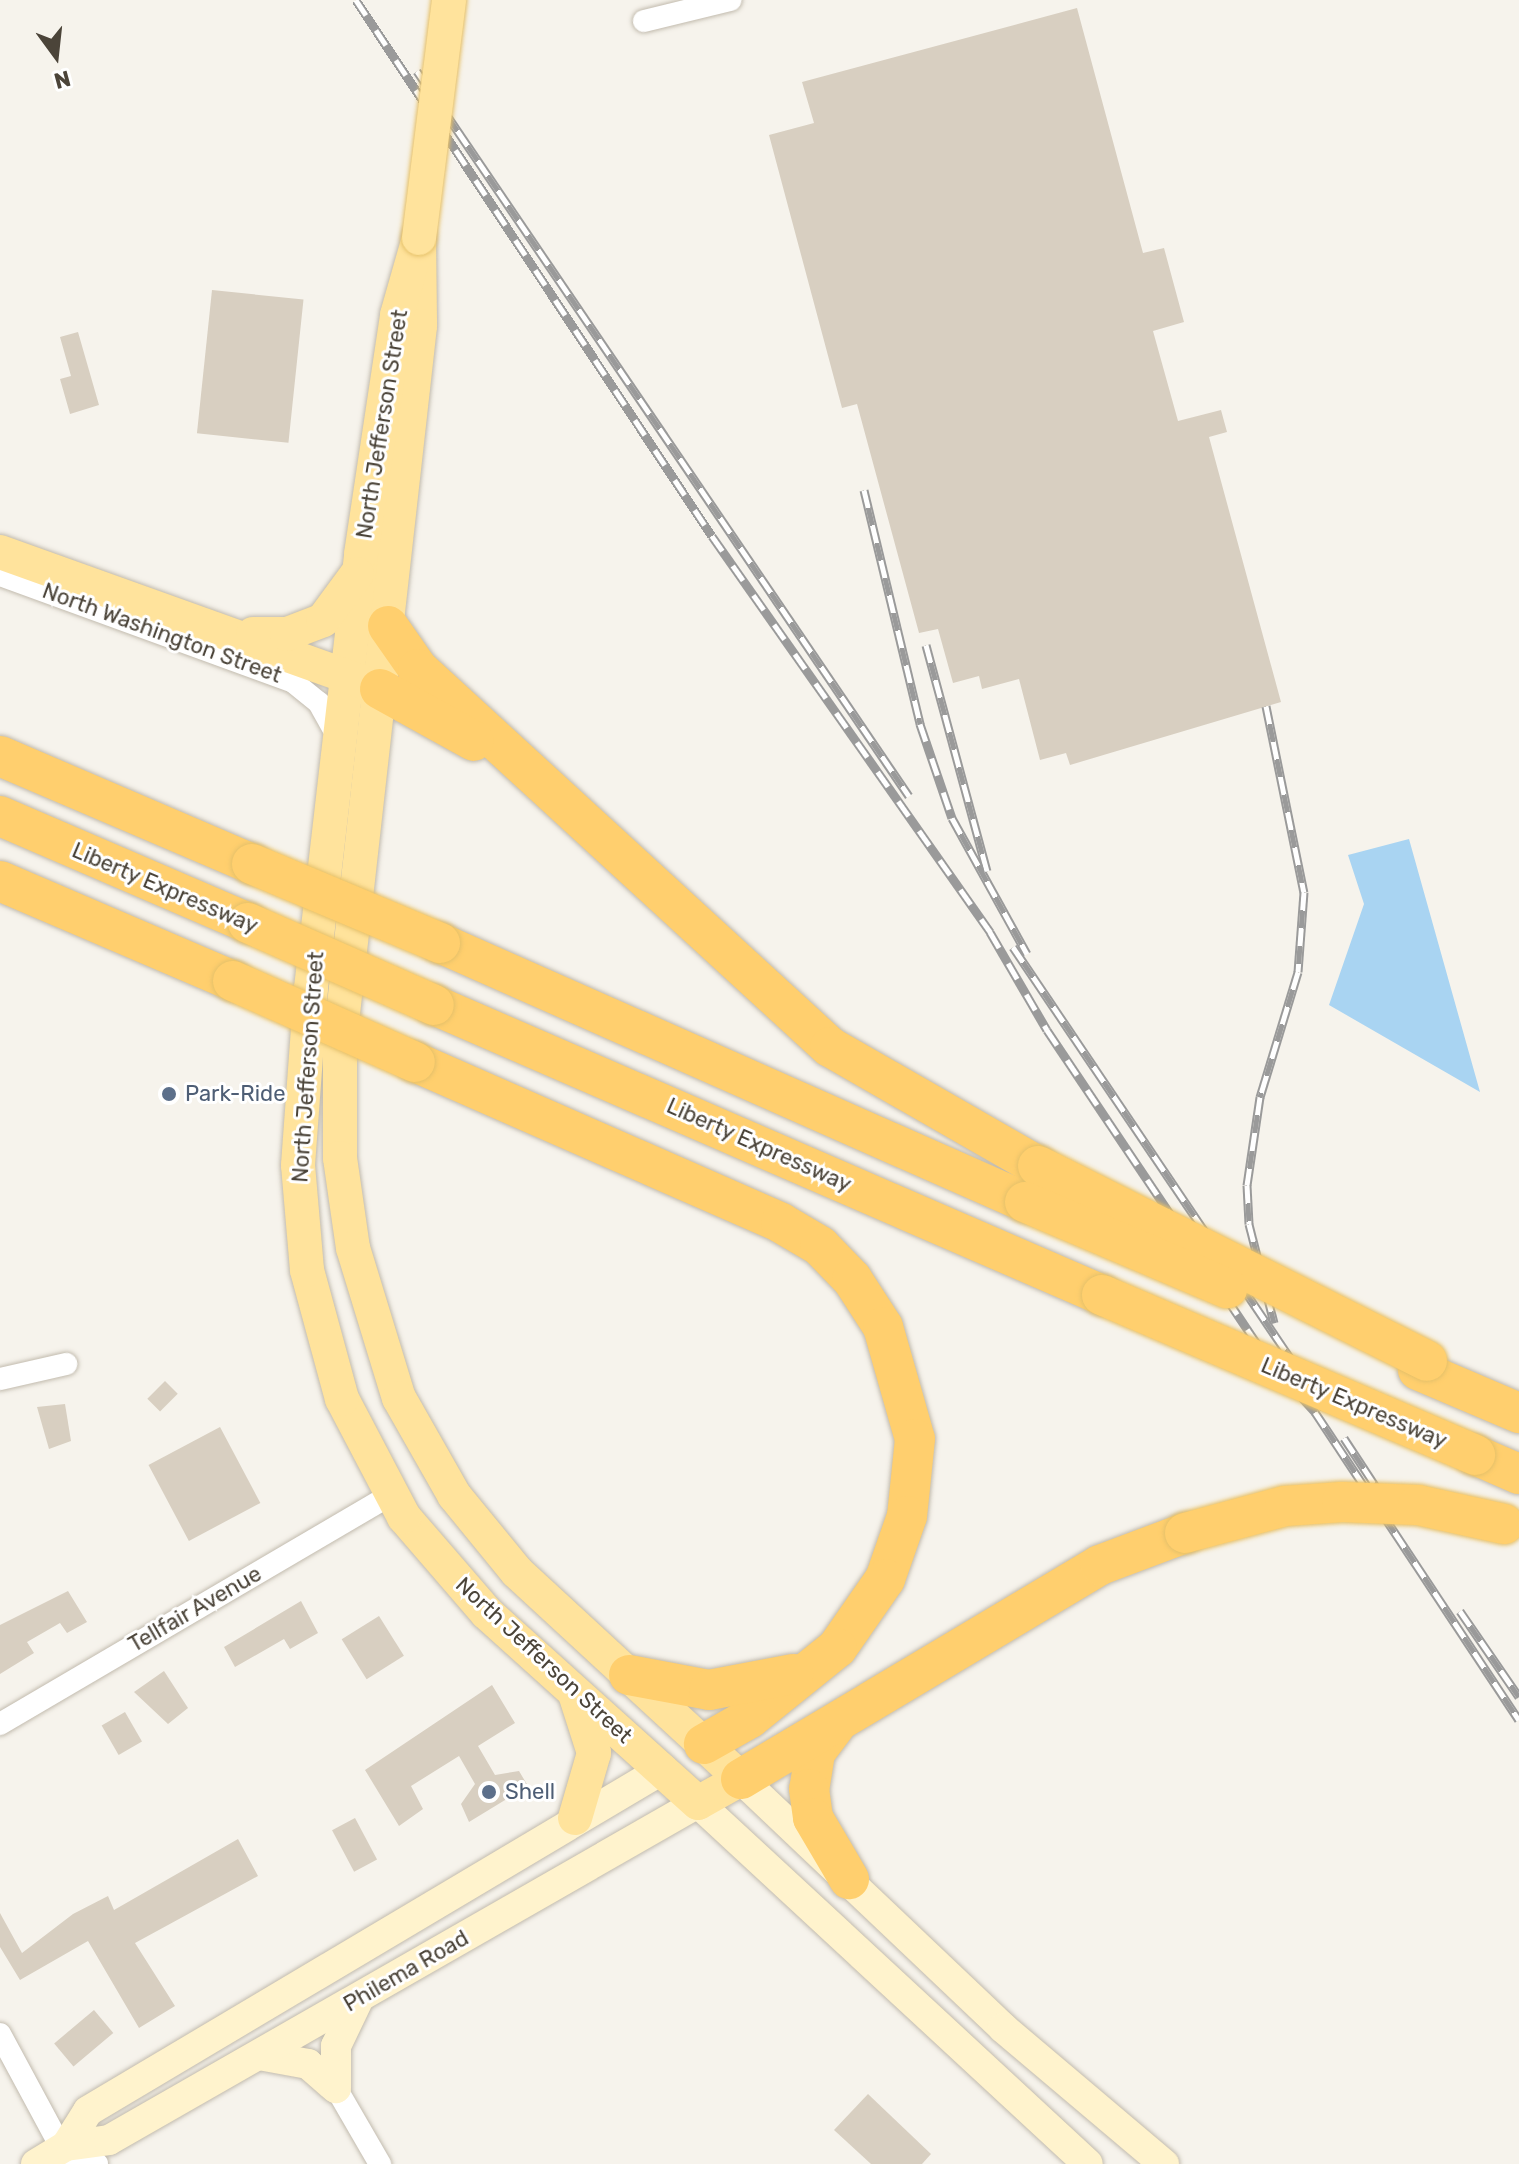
<!DOCTYPE html>
<html>
<head>
<meta charset="utf-8">
<style>
	body { margin:0 }
	#map { position:relative; width:1519px; height:2164px; overflow:hidden; background:#f6f3ec; font-family:Rubik,sans-serif }
	div>[style] { position:absolute }
	.water>* { inset:0; background:#a9d4f2 }
	.building>* { inset:0; background:#d8cfc1; transform-origin:0 0 }
	.roads { filter:drop-shadow(0 0 2px #c2bbae) drop-shadow(0 0 2px #c2bbae) }
	.street>* { height:22px; margin:-11px; padding:0 11px; transform-origin:11px; border-radius:11px; background:#fff }
	.secondary>* { height:30px; margin:-15px; padding:0 15px; transform-origin:15px; border-radius:15px; background:#fff3cd }
	.primary>* { height:34px; margin:-17px; padding:0 17px; transform-origin:17px; border-radius:17px; background:#ffe39c }
	.highway>* { height:40px; margin:-20px; padding:0 20px; transform-origin:20px; border-radius:20px; background:#ffcf6e }
	.rail>* { height:9px; margin-top:-4.5px; transform-origin:0; background:repeating-linear-gradient(90deg,#fff 0 18px,#9a9a9a 0 36px); box-sizing:border-box; border-block:2px solid #9a9a9a }
	.bridges { filter:drop-shadow(0 0 2px #e6c16a) drop-shadow(0 0 2px #e6c16a) }
	.primary-bridge>* { height:34px; margin:-17px; padding:0 17px; transform-origin:17px; border-radius:17px; background:#ffe39c }
	.highway-bridge>* { height:40px; margin:-20px; padding:0 20px; transform-origin:20px; border-radius:20px; background:#ffcf6e }
	.dots>* { width:22px; height:22px; translate:-50% -50%; box-sizing:border-box; border:4px solid #fff; border-radius:50% }
	span { translate:-50% -50%; white-space:nowrap; text-align:center; line-height:1.15; -webkit-text-stroke:6px #fff; paint-order:stroke }
	.street-label { font-size:22px; color:#4b4439 }
	.service-label { font-size:22px; color:#4e5e75 }
	.left { translate:0 -50%; text-align:left }
	.north { position:absolute; left:16px; top:16px; width:80px; height:80px; -webkit-text-stroke:6px #fff; paint-order:stroke; rotate:165deg; font-size:22px; font-weight:700; line-height:32px; text-align:center; color:#4b4439 }
	.north::after { content:''; display:block; margin:auto; width:28px; height:36px; background:#4b4439; clip-path:polygon(50% 0,100% 100%,50% 72%,0 100%) }
</style>
</head>
<body>
<div id="map">
	<div class="water">
		<div style="clip-path:polygon(1409px 839px,1480px 1092px,1329px 1005px,1364px 904px,1348px 855px)"></div>
	</div>
	<div class="building">
		<div style="clip-path:polygon(1077px 8px,1143px 253px,1164px 248px,1184px 322px,1153px 331px,1178px 421px,1221px 410px,1227px 432px,1209px 437px,1281px 702px,1070px 765px,1066px 753px,1040px 760px,1019px 679px,982px 689px,979px 676px,953px 683px,938px 629px,919px 633px,857px 404px,842px 408px,769px 135px,814px 123px,802px 82px)"></div>
		<div style="left:212px;top:290px;width:92px;height:144px;rotate:6deg"></div>
		<div style="clip-path:polygon(78px 332px,99px 405px,70px 414px,60px 379px,71px 376px,60px 337px)"></div>
		<div style="left:165px;top:1381px;width:18px;height:25px;rotate:45deg"></div>
		<div style="clip-path:polygon(65px 1404px,71px 1441px,49px 1449px,37px 1407px)"></div>
		<div style="left:220px;top:1427px;width:86px;height:81px;rotate:62deg"></div>
		<div style="clip-path:polygon(68px 1591px,87px 1622px,67px 1633px,60px 1623px,27px 1642px,34px 1653px,0 1674px,0 1625px)"></div>
		<div style="clip-path:polygon(301px 1601px,318px 1633px,290px 1649px,284px 1639px,235px 1667px,224px 1647px)"></div>
		<div style="left:379px;top:1616px;width:47px;height:44px;rotate:58deg"></div>
		<div style="clip-path:polygon(164px 1671px,188px 1708px,168px 1724px,134px 1692px)"></div>
		<div style="clip-path:polygon(492px 1685px,515px 1723px,478px 1746px,495px 1775px,519px 1771px,528px 1786px,469px 1822px,461px 1804px,475px 1784px,459px 1756px,411px 1786px,423px 1809px,399px 1826px,365px 1770px)"></div>
		<div style="left:125px;top:1712px;width:34px;height:27px;rotate:60deg"></div>
		<div style="left:355px;top:1818px;width:47px;height:26px;rotate:62deg"></div>
		<div style="clip-path:polygon(238px 1839px,258px 1876px,135px 1943px,175px 2006px,139px 2028px,88px 1941px,20px 1980px,0 1947px,0 1913px,22px 1953px,73px 1914px,108px 1896px,114px 1910px)"></div>
		<div style="left:94px;top:2010px;width:30px;height:52px;rotate:50deg"></div>
		<div style="clip-path:polygon(868px 2094px,931px 2154px,922px 2164px,871px 2164px,834px 2130px)"></div>
	</div>
	<div class="roads">
		<div class="street">
			<div style="left:644px;top:21px;width:89px;rotate:-13.7deg"></div>
			<div style="left:0;top:575px;width:311px;rotate:20deg"></div>
			<div style="left:292px;top:681px;width:35px;rotate:39deg"></div>
			<div style="left:319px;top:703px;width:41px;rotate:60.9deg"></div>
			<div style="left:0;top:1379px;width:68px;rotate:-12.8deg"></div>
			<div style="left:0;top:1724px;width:452px;rotate:-30.4deg"></div>
			<div style="left:0;top:2034px;width:148px;rotate:61.7deg"></div>
			<div style="left:336px;top:2088px;width:88px;rotate:59.9deg"></div>
			<div style="left:66px;top:2146px;width:36px;rotate:30deg"></div>
		</div>
		<div class="secondary">
			<div style="left:741px;top:1779px;width:361px;rotate:43.5deg"></div>
			<div style="left:1003px;top:2028px;width:211px;rotate:40.2deg"></div>
			<div style="left:259px;top:2055px;width:50px;rotate:10.4deg"></div>
			<div style="left:308px;top:2064px;width:37px;rotate:41deg"></div>
			<div style="left:336px;top:2088px;width:42px;rotate:-90deg"></div>
			<div style="left:336px;top:2046px;width:53px;rotate:-64.4deg"></div>
			<div style="left:66px;top:2146px;width:41px;rotate:-57.8deg"></div>
			<div style="left:88px;top:2111px;width:669px;rotate:-30.74deg"></div>
			<div style="left:36px;top:2164px;width:35px;rotate:-31deg"></div>
			<div style="left:66px;top:2146px;width:43px;rotate:-7.9deg"></div>
			<div style="left:109px;top:2140px;width:679px;rotate:-29.78deg"></div>
			<div style="left:698px;top:1803px;width:531px;rotate:42.79deg"></div>
		</div>
		<div class="primary">
			<div style="left:419px;top:238px;width:88px;rotate:89.3deg"></div>
			<div style="left:420px;top:326px;width:718px;rotate:96.39deg"></div>
			<div style="left:340px;top:1040px;width:118px;rotate:90deg"></div>
			<div style="left:340px;top:1158px;width:91px;rotate:81.8deg"></div>
			<div style="left:353px;top:1248px;width:157px;rotate:73deg"></div>
			<div style="left:399px;top:1398px;width:112px;rotate:60.4deg"></div>
			<div style="left:454px;top:1495px;width:99px;rotate:50.7deg"></div>
			<div style="left:517px;top:1572px;width:305px;rotate:42.7deg"></div>
			<div style="left:741px;top:1779px;width:49px;rotate:150.8deg"></div>
			<div style="left:698px;top:1803px;width:285px;rotate:-138deg"></div>
			<div style="left:486px;top:1612px;width:125px;rotate:-130.8deg"></div>
			<div style="left:404px;top:1517px;width:133px;rotate:-117.7deg"></div>
			<div style="left:342px;top:1399px;width:134px;rotate:-105.2deg"></div>
			<div style="left:307px;top:1270px;width:105px;rotate:-94.9deg"></div>
			<div style="left:298px;top:1165px;width:177px;rotate:-85.8deg"></div>
			<div style="left:311px;top:988px;width:437px;rotate:-83.4deg"></div>
			<div style="left:361px;top:554px;width:242px;rotate:-81.4deg"></div>
			<div style="left:397px;top:315px;width:80px;rotate:-74.1deg"></div>
			<div style="left:0;top:552px;width:392px;rotate:19.7deg"></div>
			<div style="left:253px;top:634px;width:34px"></div>
			<div style="left:287px;top:634px;width:39px;rotate:-21deg"></div>
			<div style="left:323px;top:620px;width:57px;rotate:-53.5deg"></div>
			<div style="left:575px;top:1818px;width:68px;rotate:-73.7deg"></div>
			<div style="left:594px;top:1753px;width:59px;rotate:-107.8deg"></div>
		</div>
		<div class="highway">
			<div style="left:388px;top:626px;width:52px;rotate:55.1deg"></div>
			<div style="left:418px;top:669px;width:559px;rotate:42.54deg"></div>
			<div style="left:830px;top:1047px;width:240px;rotate:29.8deg"></div>
			<div style="left:380px;top:689px;width:107px;rotate:29deg"></div>
			<div style="left:0;top:756px;width:274px;rotate:23.2deg"></div>
			<div style="left:0;top:816px;width:270px;rotate:23.3deg"></div>
			<div style="left:0;top:881px;width:254px;rotate:23.2deg"></div>
			<div style="left:440px;top:943px;width:640px;rotate:23.88deg"></div>
			<div style="left:434px;top:1005px;width:728px;rotate:23.47deg"></div>
			<div style="left:415px;top:1062px;width:400px;rotate:23.7deg"></div>
			<div style="left:781px;top:1223px;width:45px;rotate:30.5deg"></div>
			<div style="left:820px;top:1246px;width:46px;rotate:45.9deg"></div>
			<div style="left:852px;top:1279px;width:57px;rotate:57.1deg"></div>
			<div style="left:883px;top:1327px;width:116px;rotate:74.1deg"></div>
			<div style="left:915px;top:1439px;width:77px;rotate:95.9deg"></div>
			<div style="left:907px;top:1516px;width:67px;rotate:109.2deg"></div>
			<div style="left:885px;top:1579px;width:84px;rotate:124.8deg"></div>
			<div style="left:837px;top:1648px;width:112px;rotate:141.2deg"></div>
			<div style="left:750px;top:1718px;width:53px;rotate:150.5deg"></div>
			<div style="left:1418px;top:1370px;width:110px;rotate:23.1deg"></div>
			<div style="left:1475px;top:1455px;width:48px;rotate:23.4deg"></div>
			<div style="left:629px;top:1675px;width:81px;rotate:10.6deg"></div>
			<div style="left:709px;top:1690px;width:86px;rotate:-10.8deg"></div>
			<div style="left:835px;top:1726px;width:34px;rotate:127deg"></div>
			<div style="left:815px;top:1753px;width:36px;rotate:99deg"></div>
			<div style="left:809px;top:1789px;width:29px;rotate:82deg"></div>
			<div style="left:813px;top:1818px;width:71px;rotate:59.5deg"></div>
			<div style="left:741px;top:1779px;width:418px;rotate:-30.8deg"></div>
			<div style="left:1100px;top:1565px;width:91px;rotate:-20.6deg"></div>
		</div>
	</div>
	<div class="rail">
		<div style="left:356px;top:0;width:643px;rotate:56.41deg"></div>
		<div style="left:712px;top:536px;width:484px;rotate:54.9deg"></div>
		<div style="left:990px;top:932px;width:113px;rotate:59.8deg"></div>
		<div style="left:1047px;top:1030px;width:396px;rotate:56.2deg"></div>
		<div style="left:1267px;top:1359px;width:72px;rotate:47.8deg"></div>
		<div style="left:1315px;top:1412px;width:369px;rotate:56.5deg"></div>
		<div style="left:417px;top:71px;width:876px;rotate:55.84deg"></div>
		<div style="left:864px;top:490px;width:241px;rotate:76.5deg"></div>
		<div style="left:920px;top:724px;width:99px;rotate:71.2deg"></div>
		<div style="left:952px;top:818px;width:155px;rotate:61.1deg"></div>
		<div style="left:926px;top:645px;width:234px;rotate:74.9deg"></div>
		<div style="left:1266px;top:706px;width:190px;rotate:78.5deg"></div>
		<div style="left:1304px;top:892px;width:80px;rotate:94.3deg"></div>
		<div style="left:1298px;top:972px;width:131px;rotate:106.9deg"></div>
		<div style="left:1260px;top:1097px;width:89px;rotate:98.4deg"></div>
		<div style="left:1247px;top:1185px;width:39px;rotate:87deg"></div>
		<div style="left:1249px;top:1224px;width:102px;rotate:75.8deg"></div>
		<div style="left:1013px;top:947px;width:556px;rotate:56deg"></div>
		<div style="left:1344px;top:1438px;width:77px;rotate:56.7deg"></div>
		<div style="left:1460px;top:1611px;width:104px;rotate:55.5deg"></div>
	</div>
	<div class="bridges">
		<div class="primary-bridge">
			<div style="left:419px;top:238px;width:240px;rotate:-82.8deg"></div>
		</div>
		<div class="highway-bridge">
			<div style="left:252px;top:864px;width:204px;rotate:22.8deg"></div>
			<div style="left:248px;top:923px;width:203px;rotate:23.8deg"></div>
			<div style="left:233px;top:981px;width:199px;rotate:24deg"></div>
			<div style="left:1038px;top:1166px;width:435px;rotate:26.6deg"></div>
			<div style="left:1025px;top:1202px;width:220px;rotate:23.1deg"></div>
			<div style="left:1102px;top:1295px;width:406px;rotate:23.2deg"></div>
			<div style="left:1185px;top:1533px;width:104px;rotate:-15.1deg"></div>
			<div style="left:1285px;top:1506px;width:57px;rotate:-4deg"></div>
			<div style="left:1342px;top:1502px;width:76px;rotate:2.3deg"></div>
			<div style="left:1418px;top:1505px;width:88px;rotate:12.5deg"></div>
		</div>
	</div>
	<div class="dots">
		<div style="left:169px;top:1094px;background:#5c6f8a"></div>
		<div style="left:489px;top:1792px;background:#5c6f8a"></div>
	</div>
	<div class="street-label">
		<span style="left:382px;top:424px;rotate:-81deg">North Jefferson Street</span>
		<span style="left:162px;top:633px;rotate:20deg">North Washington Street</span>
		<span style="left:165px;top:888px;rotate:23deg">Liberty Expressway</span>
		<span style="left:308px;top:1067px;rotate:-86deg">North Jefferson Street</span>
		<span style="left:759px;top:1145px;rotate:24deg">Liberty Expressway</span>
		<span style="left:1354px;top:1403px;rotate:23deg">Liberty Expressway</span>
		<span style="left:195px;top:1609px;rotate:-30deg">Tellfair Avenue</span>
		<span style="left:544px;top:1660px;rotate:43deg">North Jefferson Street</span>
		<span style="left:406px;top:1971px;rotate:-30deg">Philema Road</span>
	</div>
	<div class="service-label">
		<span class="left" style="left:185px;top:1094px">Park-Ride</span>
		<span class="left" style="left:505px;top:1792px">Shell</span>
	</div>
	<div class="north">N</div>
</div>
</body>
</html>
